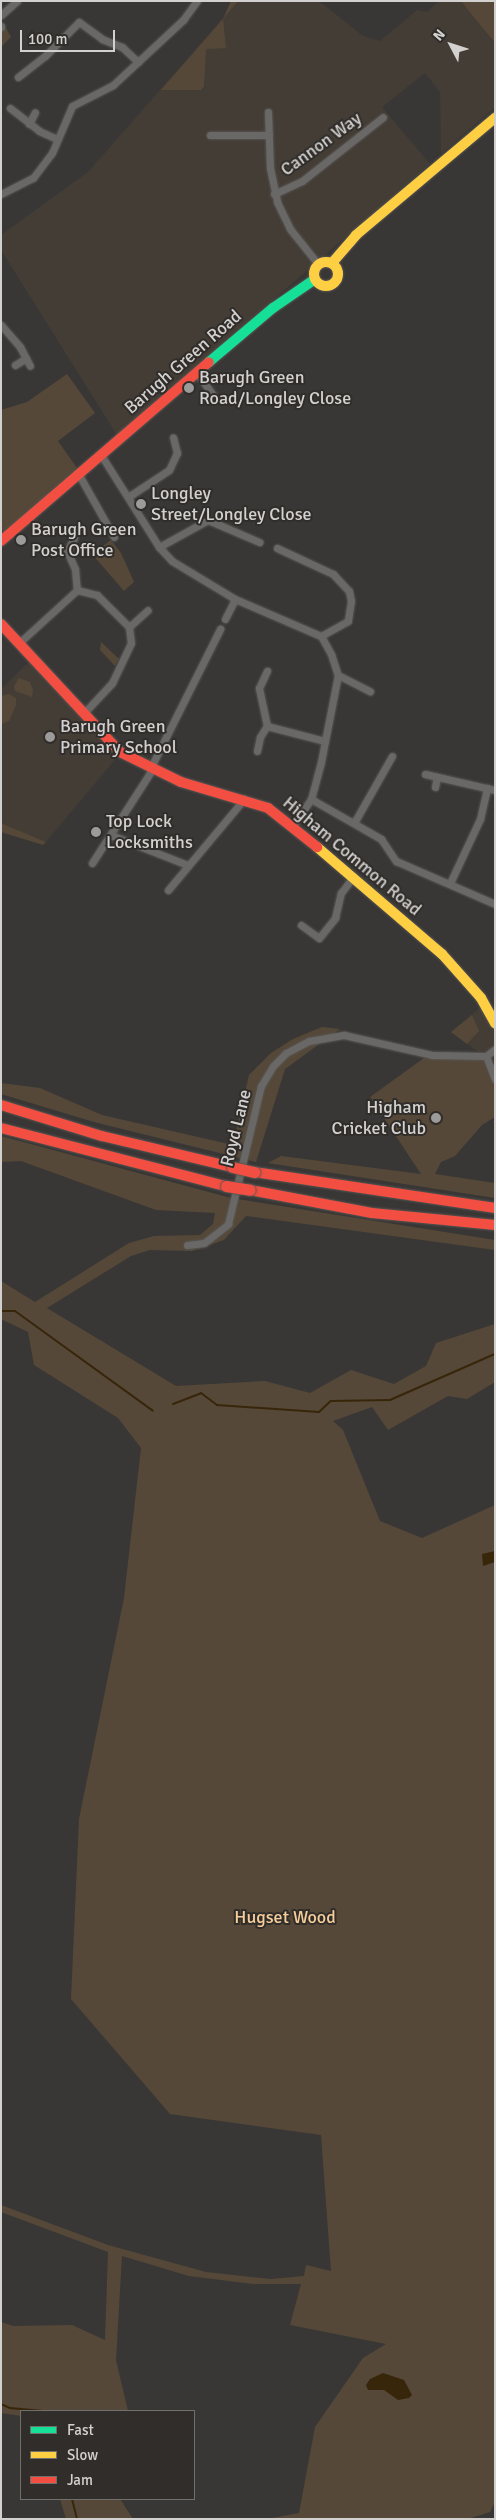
<!DOCTYPE html>
<html>
<head>
<meta charset="utf-8">
<style>
	body { margin:0 }
	#map { position:relative; width:496px; height:2520px; overflow:hidden; background:#393735; font-family:Signika,sans-serif }
	div>[style] { position:absolute }
	.built>* { inset:0; background:#443d36 }
	.green>* { inset:0; background:#554838 }
	.water>* { inset:0; background:#38260a }
	.stream>* { height:2px; margin:-1px; padding:0 1px; transform-origin:1px; border-radius:1px; background:#38260a }
	.roads { filter:drop-shadow(0 0 1px #575553) drop-shadow(0 0 1px #575553) }
	.street>* { height:7px; margin:-3.5px; padding:0 3.5px; transform-origin:3.5px; border-radius:3.5px; background:#696866 }
	.fast>* { height:10px; margin:-5px; padding:0 5px; transform-origin:5px; border-radius:5px; background:#16e098 }
	.slow>* { height:10px; margin:-5px; padding:0 5px; transform-origin:5px; border-radius:5px; background:#ffcf43 }
	.slow>.ring { margin:-5px; padding:0; box-sizing:content-box; background:none; border:10px solid #ffcf43; border-radius:50% }
	.jam>* { height:10px; margin:-5px; padding:0 5px; transform-origin:5px; border-radius:5px; background:#f24e42 }
	.bridges { filter:drop-shadow(0 0 1px #575553) drop-shadow(0 0 1px #575553) }
	.jam-bridge>* { height:11px; margin:-5.5px; padding:0 5.5px; transform-origin:5.5px; border-radius:5.5px; background:#f24e42 }
	.dots>* { width:14px; height:14px; translate:-50% -50%; box-sizing:border-box; border:2px solid #302d2a; border-radius:50% }
	span { translate:-50% -50%; white-space:nowrap; text-align:center; line-height:1.15; -webkit-text-stroke:4px #302d2a; paint-order:stroke }
	.street-label { font-size:18px; color:#d3d1cf }
	.poi-label { font-size:18px; color:#d3d1cf }
	.left { translate:0 -50%; text-align:left }
	.right { translate:-100% -50%; text-align:right }
	.park-label { font-size:18px; color:#f7ce9a }
	.frame { position:absolute; inset:0; border:2px solid #d3d1cf; pointer-events:none }
	.legend { position:absolute; left:20px; top:2410px; width:175px; height:90px; box-sizing:border-box; background:#302d2a; border:1px solid #716f6c; margin:0; padding:6px 9px; list-style:none; font-size:15px; color:#d3d1cf }
	.legend li { display:flex; align-items:center; gap:10px; height:25px }
	.legend b { width:25px; border:1px solid #716f6c }
	.north { position:absolute; left:426px; top:20px; width:50px; height:50px; -webkit-text-stroke:4px #302d2a; paint-order:stroke; rotate:310deg; font-size:14px; font-weight:700; line-height:20px; text-align:center; color:#d3d1cf }
	.north::after { content:''; display:block; margin:auto; width:18px; height:22px; background:#d3d1cf; clip-path:polygon(50% 0,100% 100%,50% 72%,0 100%) }
	.scale { position:absolute; left:20px; top:30px; width:95px; height:22px; box-sizing:border-box; border:2px solid #d3d1cf; border-top:0; padding-left:6px; font-size:15px; line-height:18px; white-space:nowrap; color:#d3d1cf; -webkit-text-stroke:4px #302d2a; paint-order:stroke }
</style>
</head>
<body>
<div id="map">
	<div class="built">
		<div style="clip-path:polygon(238px 1px,319px 1px,363px 36px,380px 41px,417px 10px,427px 12px,439px 1px,461px 1px,495px 43px,495px 107px,441px 154px,440px 92px,425px 73px,382px 107px,430px 164px,117px 435px,1px 250px,1px 235px,88px 172px)"></div>
		<div style="clip-path:polygon(29px 662px,118px 756px,46px 842px,1px 823px,1px 689px)"></div>
		<div style="clip-path:polygon(481px 1007px,495px 1030px,495px 1044px,489px 1050px,479px 1052px,451px 1032px)"></div>
	</div>
	<div class="green">
		<div style="clip-path:polygon(231px 1px,238px 1px,223px 19px,226px 48px,206px 49px,204px 86px,201px 90px,161px 90px,223px 19px)"></div>
		<div style="clip-path:polygon(461px 1px,495px 1px,495px 43px,468px 10px)"></div>
		<div style="clip-path:polygon(6px 28px,11px 37px,1px 47px,1px 29px)"></div>
		<div style="clip-path:polygon(67px 374px,95px 413px,58px 441px,77px 468px,4px 532px,1px 529px,1px 410px,27px 402px)"></div>
		<div style="clip-path:polygon(111px 540px,121px 553px,134px 582px,124px 591px,92px 554px)"></div>
		<div style="clip-path:polygon(101px 642px,119px 659px,115px 666px,100px 650px)"></div>
		<div style="clip-path:polygon(19px 678px,30px 682px,33px 690px,32px 697px,15px 691px,14px 686px)"></div>
		<div style="clip-path:polygon(9px 694px,16px 698px,16px 705px,9px 721px,1px 724px,1px 696px)"></div>
		<div style="clip-path:polygon(1px 823px,46px 842px,43px 845px,1px 832px)"></div>
		<div style="clip-path:polygon(472px 1015px,479px 1031px,467px 1044px,451px 1032px)"></div>
		<div style="clip-path:polygon(322px 1027px,340px 1029px,285px 1069px,256px 1162px,94px 1122px,1px 1094px,1px 1083px,40px 1088px,102px 1115px,233px 1145px,249px 1075px,271px 1053px,293px 1039px)"></div>
		<div style="clip-path:polygon(424px 1058px,484px 1060px,495px 1086px,495px 1117px,482px 1125px,455px 1156px,441px 1162px,435px 1174px,495px 1183px,495px 1198px,268px 1163px,281px 1156px,421px 1174px,370px 1097px)"></div>
		<div style="clip-path:polygon(1px 1136px,231px 1198px,495px 1240px,495px 1250px,246px 1216px,224px 1240px,192px 1251px,150px 1250px,131px 1256px,47px 1308px,176px 1386px,265px 1381px,310px 1393px,351px 1370px,394px 1384px,426px 1366px,436px 1343px,495px 1324px,495px 1382px,467px 1399px,448px 1396px,388px 1430px,372px 1407px,333px 1421px,343px 1430px,380px 1521px,422px 1538px,495px 1505px,495px 2502px,490px 2512px,468px 2519px,267px 2519px,299px 2513px,315px 2427px,363px 2358px,386px 2344px,290px 2325px,301px 2284px,253px 2284px,189px 2276px,122px 2256px,116px 2360px,128px 2411px,21px 2411px,21px 2416px,1px 2413px,1px 2322px,13px 2326px,72px 2325px,105px 2340px,108px 2252px,1px 2212px,1px 2205px,108px 2245px,206px 2272px,271px 2279px,304px 2276px,306px 2265px,331px 2271px,321px 2135px,170px 2114px,71px 1999px,79px 1819px,124px 1598px,141px 1448px,118px 1418px,34px 1365px,28px 1332px,1px 1319px,1px 1281px,35px 1302px,129px 1243px,154px 1236px,200px 1235px,213px 1224px,215px 1213px,156px 1210px,21px 1161px,1px 1162px)"></div>
		<div style="clip-path:polygon(60px 2499px,120px 2499px,133px 2519px,66px 2519px)"></div>
	</div>
	<div class="water">
		<div style="clip-path:polygon(495px 1551px,495px 1562px,483px 1566px,482px 1554px)"></div>
		<div style="clip-path:polygon(383px 2373px,404px 2380px,412px 2395px,409px 2398px,398px 2400px,384px 2390px,368px 2390px,366px 2385px,370px 2379px)"></div>
	</div>
	<div class="stream">
		<div style="left:1px;top:1311px;width:14px"></div>
		<div style="left:15px;top:1311px;width:170px;rotate:35.9deg"></div>
		<div style="left:173px;top:1404px;width:30px;rotate:-21deg"></div>
		<div style="left:201px;top:1393px;width:20px;rotate:37deg"></div>
		<div style="left:217px;top:1405px;width:102px;rotate:3.9deg"></div>
		<div style="left:319px;top:1412px;width:16px;rotate:-43deg"></div>
		<div style="left:331px;top:1401px;width:59px;rotate:-1deg"></div>
		<div style="left:390px;top:1400px;width:115px;rotate:-23.7deg"></div>
		<div style="left:1px;top:2404px;width:10px;rotate:24deg"></div>
		<div style="left:10px;top:2408px;width:36px;rotate:5deg"></div>
		<div style="left:72px;top:2499px;width:21px;rotate:76deg"></div>
	</div>
	<div class="roads">
		<div class="street">
			<div style="left:1px;top:15px;width:21px;rotate:-41deg"></div>
			<div style="left:1px;top:26px;width:1px;rotate:90deg"></div>
			<div style="left:18px;top:77px;width:34px;rotate:-38deg"></div>
			<div style="left:45px;top:56px;width:48px;rotate:-45deg"></div>
			<div style="left:79px;top:22px;width:29px;rotate:36deg"></div>
			<div style="left:102px;top:39px;width:22px;rotate:22deg"></div>
			<div style="left:122px;top:47px;width:22px;rotate:43deg"></div>
			<div style="left:10px;top:108px;width:37px;rotate:38deg"></div>
			<div style="left:39px;top:131px;width:20px;rotate:24deg"></div>
			<div style="left:268px;top:112px;width:56px;rotate:88deg"></div>
			<div style="left:270px;top:168px;width:35px;rotate:78deg"></div>
			<div style="left:277px;top:202px;width:30px;rotate:64deg"></div>
			<div style="left:290px;top:229px;width:45px;rotate:51.3deg"></div>
			<div style="left:29px;top:124px;width:13px;rotate:-63deg"></div>
			<div style="left:210px;top:135px;width:59px"></div>
			<div style="left:1px;top:194px;width:36px;rotate:-27deg"></div>
			<div style="left:33px;top:178px;width:31px;rotate:-53deg"></div>
			<div style="left:52px;top:153px;width:51px;rotate:-66.9deg"></div>
			<div style="left:72px;top:106px;width:46px;rotate:-27.1deg"></div>
			<div style="left:113px;top:85px;width:96px;rotate:-42.9deg"></div>
			<div style="left:183px;top:20px;width:24px;rotate:-54deg"></div>
			<div style="left:274px;top:194px;width:31px;rotate:-25deg"></div>
			<div style="left:302px;top:181px;width:103px;rotate:-38.3deg"></div>
			<div style="left:1px;top:325px;width:29px;rotate:49deg"></div>
			<div style="left:20px;top:347px;width:21px;rotate:62deg"></div>
			<div style="left:15px;top:365px;width:13px;rotate:-32deg"></div>
			<div style="left:197px;top:373px;width:31px;rotate:54deg"></div>
			<div style="left:101px;top:455px;width:109px;rotate:57.8deg"></div>
			<div style="left:159px;top:547px;width:19px;rotate:47deg"></div>
			<div style="left:172px;top:561px;width:74px;rotate:31.1deg"></div>
			<div style="left:235px;top:599px;width:94px;rotate:23.3deg"></div>
			<div style="left:321px;top:636px;width:21px;rotate:61deg"></div>
			<div style="left:331px;top:654px;width:22px;rotate:72deg"></div>
			<div style="left:338px;top:675px;width:89px;rotate:101.1deg"></div>
			<div style="left:321px;top:762px;width:38px;rotate:105deg"></div>
			<div style="left:311px;top:799px;width:34px;rotate:124deg"></div>
			<div style="left:79px;top:475px;width:71px;rotate:60.6deg"></div>
			<div style="left:128px;top:497px;width:49px;rotate:-33.4deg"></div>
			<div style="left:169px;top:470px;width:19px;rotate:-65deg"></div>
			<div style="left:177px;top:453px;width:16px;rotate:-104deg"></div>
			<div style="left:74px;top:538px;width:15px;rotate:118deg"></div>
			<div style="left:67px;top:551px;width:20px;rotate:66deg"></div>
			<div style="left:75px;top:569px;width:21px;rotate:85deg"></div>
			<div style="left:159px;top:547px;width:56px;rotate:-28.9deg"></div>
			<div style="left:208px;top:520px;width:56px;rotate:23.3deg"></div>
			<div style="left:277px;top:548px;width:62px;rotate:24.9deg"></div>
			<div style="left:333px;top:574px;width:23px;rotate:47deg"></div>
			<div style="left:349px;top:591px;width:10px;rotate:79deg"></div>
			<div style="left:351px;top:601px;width:20px;rotate:99deg"></div>
			<div style="left:348px;top:621px;width:31px;rotate:151deg"></div>
			<div style="left:225px;top:619px;width:22px;rotate:-63deg"></div>
			<div style="left:129px;top:627px;width:25px;rotate:-42deg"></div>
			<div style="left:19px;top:643px;width:79px;rotate:-42.4deg"></div>
			<div style="left:77px;top:590px;width:21px;rotate:14deg"></div>
			<div style="left:97px;top:595px;width:45px;rotate:45deg"></div>
			<div style="left:129px;top:627px;width:16px;rotate:83deg"></div>
			<div style="left:131px;top:643px;width:44px;rotate:115.4deg"></div>
			<div style="left:112px;top:683px;width:42px;rotate:133.1deg"></div>
			<div style="left:338px;top:675px;width:36px;rotate:27deg"></div>
			<div style="left:267px;top:726px;width:60px;rotate:14.5deg"></div>
			<div style="left:257px;top:751px;width:14px;rotate:-78deg"></div>
			<div style="left:260px;top:737px;width:13px;rotate:-58deg"></div>
			<div style="left:267px;top:726px;width:39px;rotate:-102deg"></div>
			<div style="left:259px;top:688px;width:19px;rotate:-65deg"></div>
			<div style="left:150px;top:769px;width:157px;rotate:-63.4deg"></div>
			<div style="left:425px;top:774px;width:72px;rotate:12.9deg"></div>
			<div style="left:435px;top:787px;width:10px;rotate:-79deg"></div>
			<div style="left:311px;top:799px;width:81px;rotate:29.7deg"></div>
			<div style="left:381px;top:839px;width:27px;rotate:56deg"></div>
			<div style="left:396px;top:861px;width:108px;rotate:23.5deg"></div>
			<div style="left:354px;top:823px;width:77px;rotate:-60.4deg"></div>
			<div style="left:111px;top:835px;width:83px;rotate:21.3deg"></div>
			<div style="left:92px;top:863px;width:111px;rotate:-57.2deg"></div>
			<div style="left:450px;top:883px;width:71px;rotate:-64.9deg"></div>
			<div style="left:480px;top:819px;width:32px;rotate:-77deg"></div>
			<div style="left:168px;top:890px;width:119px;rotate:-50.1deg"></div>
			<div style="left:301px;top:925px;width:22px;rotate:36deg"></div>
			<div style="left:319px;top:938px;width:26px;rotate:-51deg"></div>
			<div style="left:335px;top:918px;width:26px;rotate:-77deg"></div>
			<div style="left:341px;top:893px;width:21px;rotate:-53deg"></div>
			<div style="left:495px;top:1049px;width:11px;rotate:142deg"></div>
			<div style="left:486px;top:1056px;width:25px;rotate:69deg"></div>
			<div style="left:187px;top:1245px;width:17px;rotate:-7deg"></div>
			<div style="left:204px;top:1243px;width:31px;rotate:-38deg"></div>
			<div style="left:228px;top:1224px;width:142px;rotate:-76.6deg"></div>
			<div style="left:261px;top:1086px;width:23px;rotate:-59deg"></div>
			<div style="left:273px;top:1066px;width:18px;rotate:-45deg"></div>
			<div style="left:286px;top:1053px;width:26px;rotate:-28deg"></div>
			<div style="left:309px;top:1041px;width:36px;rotate:-10deg"></div>
			<div style="left:344px;top:1035px;width:90px;rotate:12.8deg"></div>
			<div style="left:432px;top:1055px;width:54px;rotate:1.1deg"></div>
		</div>
		<div class="fast">
			<div style="left:209px;top:362px;width:84px;rotate:-40.2deg"></div>
			<div style="left:273px;top:308px;width:51px;rotate:-34.6deg"></div>
		</div>
		<div class="slow">
			<div class="ring" style="left:314px;top:262px;width:14px;height:14px"></div>
			<div style="left:332px;top:263px;width:37px;rotate:-49deg"></div>
			<div style="left:356px;top:235px;width:182px;rotate:-40.1deg"></div>
			<div style="left:317px;top:847px;width:165px;rotate:40.6deg"></div>
			<div style="left:442px;top:954px;width:59px;rotate:48.4deg"></div>
			<div style="left:481px;top:998px;width:29px;rotate:61deg"></div>
		</div>
		<div class="jam">
			<div style="left:1px;top:541px;width:274px;rotate:-40.7deg"></div>
			<div style="left:1px;top:624px;width:175px;rotate:47.1deg"></div>
			<div style="left:120px;top:752px;width:68px;rotate:26.2deg"></div>
			<div style="left:181px;top:782px;width:91px;rotate:16.6deg"></div>
			<div style="left:268px;top:808px;width:63px;rotate:38.5deg"></div>
			<div style="left:1px;top:1105px;width:106px;rotate:17.1deg"></div>
			<div style="left:102px;top:1136px;width:134px;rotate:13.4deg"></div>
			<div style="left:1px;top:1128px;width:232px;rotate:14.5deg"></div>
			<div style="left:254px;top:1172px;width:244px;rotate:8.5deg"></div>
			<div style="left:250px;top:1190px;width:124px;rotate:10.7deg"></div>
			<div style="left:372px;top:1213px;width:124px;rotate:5.6deg"></div>
		</div>
	</div>
	<div class="bridges">
		<div class="jam-bridge">
			<div style="left:232px;top:1167px;width:23px;rotate:13deg"></div>
			<div style="left:226px;top:1186px;width:24px;rotate:9deg"></div>
		</div>
	</div>
	<div class="dots">
		<div style="left:189px;top:388px;background:#9d9b99"></div>
		<div style="left:141px;top:504px;background:#9d9b99"></div>
		<div style="left:21px;top:540px;background:#9d9b99"></div>
		<div style="left:50px;top:737px;background:#9d9b99"></div>
		<div style="left:96px;top:832px;background:#9d9b99"></div>
		<div style="left:436px;top:1118px;background:#9d9b99"></div>
	</div>
	<div class="street-label">
		<span style="left:321px;top:144px;rotate:-36deg">Cannon Way</span>
		<span style="left:183px;top:362px;rotate:-41deg">Barugh Green Road</span>
		<span style="left:352px;top:856px;rotate:40deg">Higham Common Road</span>
		<span style="left:236px;top:1128px;rotate:-76deg">Royd Lane</span>
	</div>
	<div class="poi-label">
		<span class="left" style="left:199px;top:388px">Barugh Green<br>Road/Longley Close</span>
		<span class="left" style="left:151px;top:504px">Longley<br>Street/Longley Close</span>
		<span class="left" style="left:31px;top:540px">Barugh Green<br>Post Office</span>
		<span class="left" style="left:60px;top:737px">Barugh Green<br>Primary School</span>
		<span class="left" style="left:106px;top:832px">Top Lock<br>Locksmiths</span>
		<span class="right" style="left:426px;top:1118px">Higham<br>Cricket Club</span>
	</div>
	<div class="park-label">
		<span style="left:285px;top:1917px">Hugset Wood</span>
	</div>
	<div class="frame"></div>
	<ul class="legend">
	<li><b style="height:6px;background:#16e098"></b>Fast</li>
	<li><b style="height:6px;background:#ffcf43"></b>Slow</li>
	<li><b style="height:6px;background:#f24e42"></b>Jam</li>
	</ul>
	<div class="north">N</div>
	<div class="scale">100 m</div>
</div>
</body>
</html>
